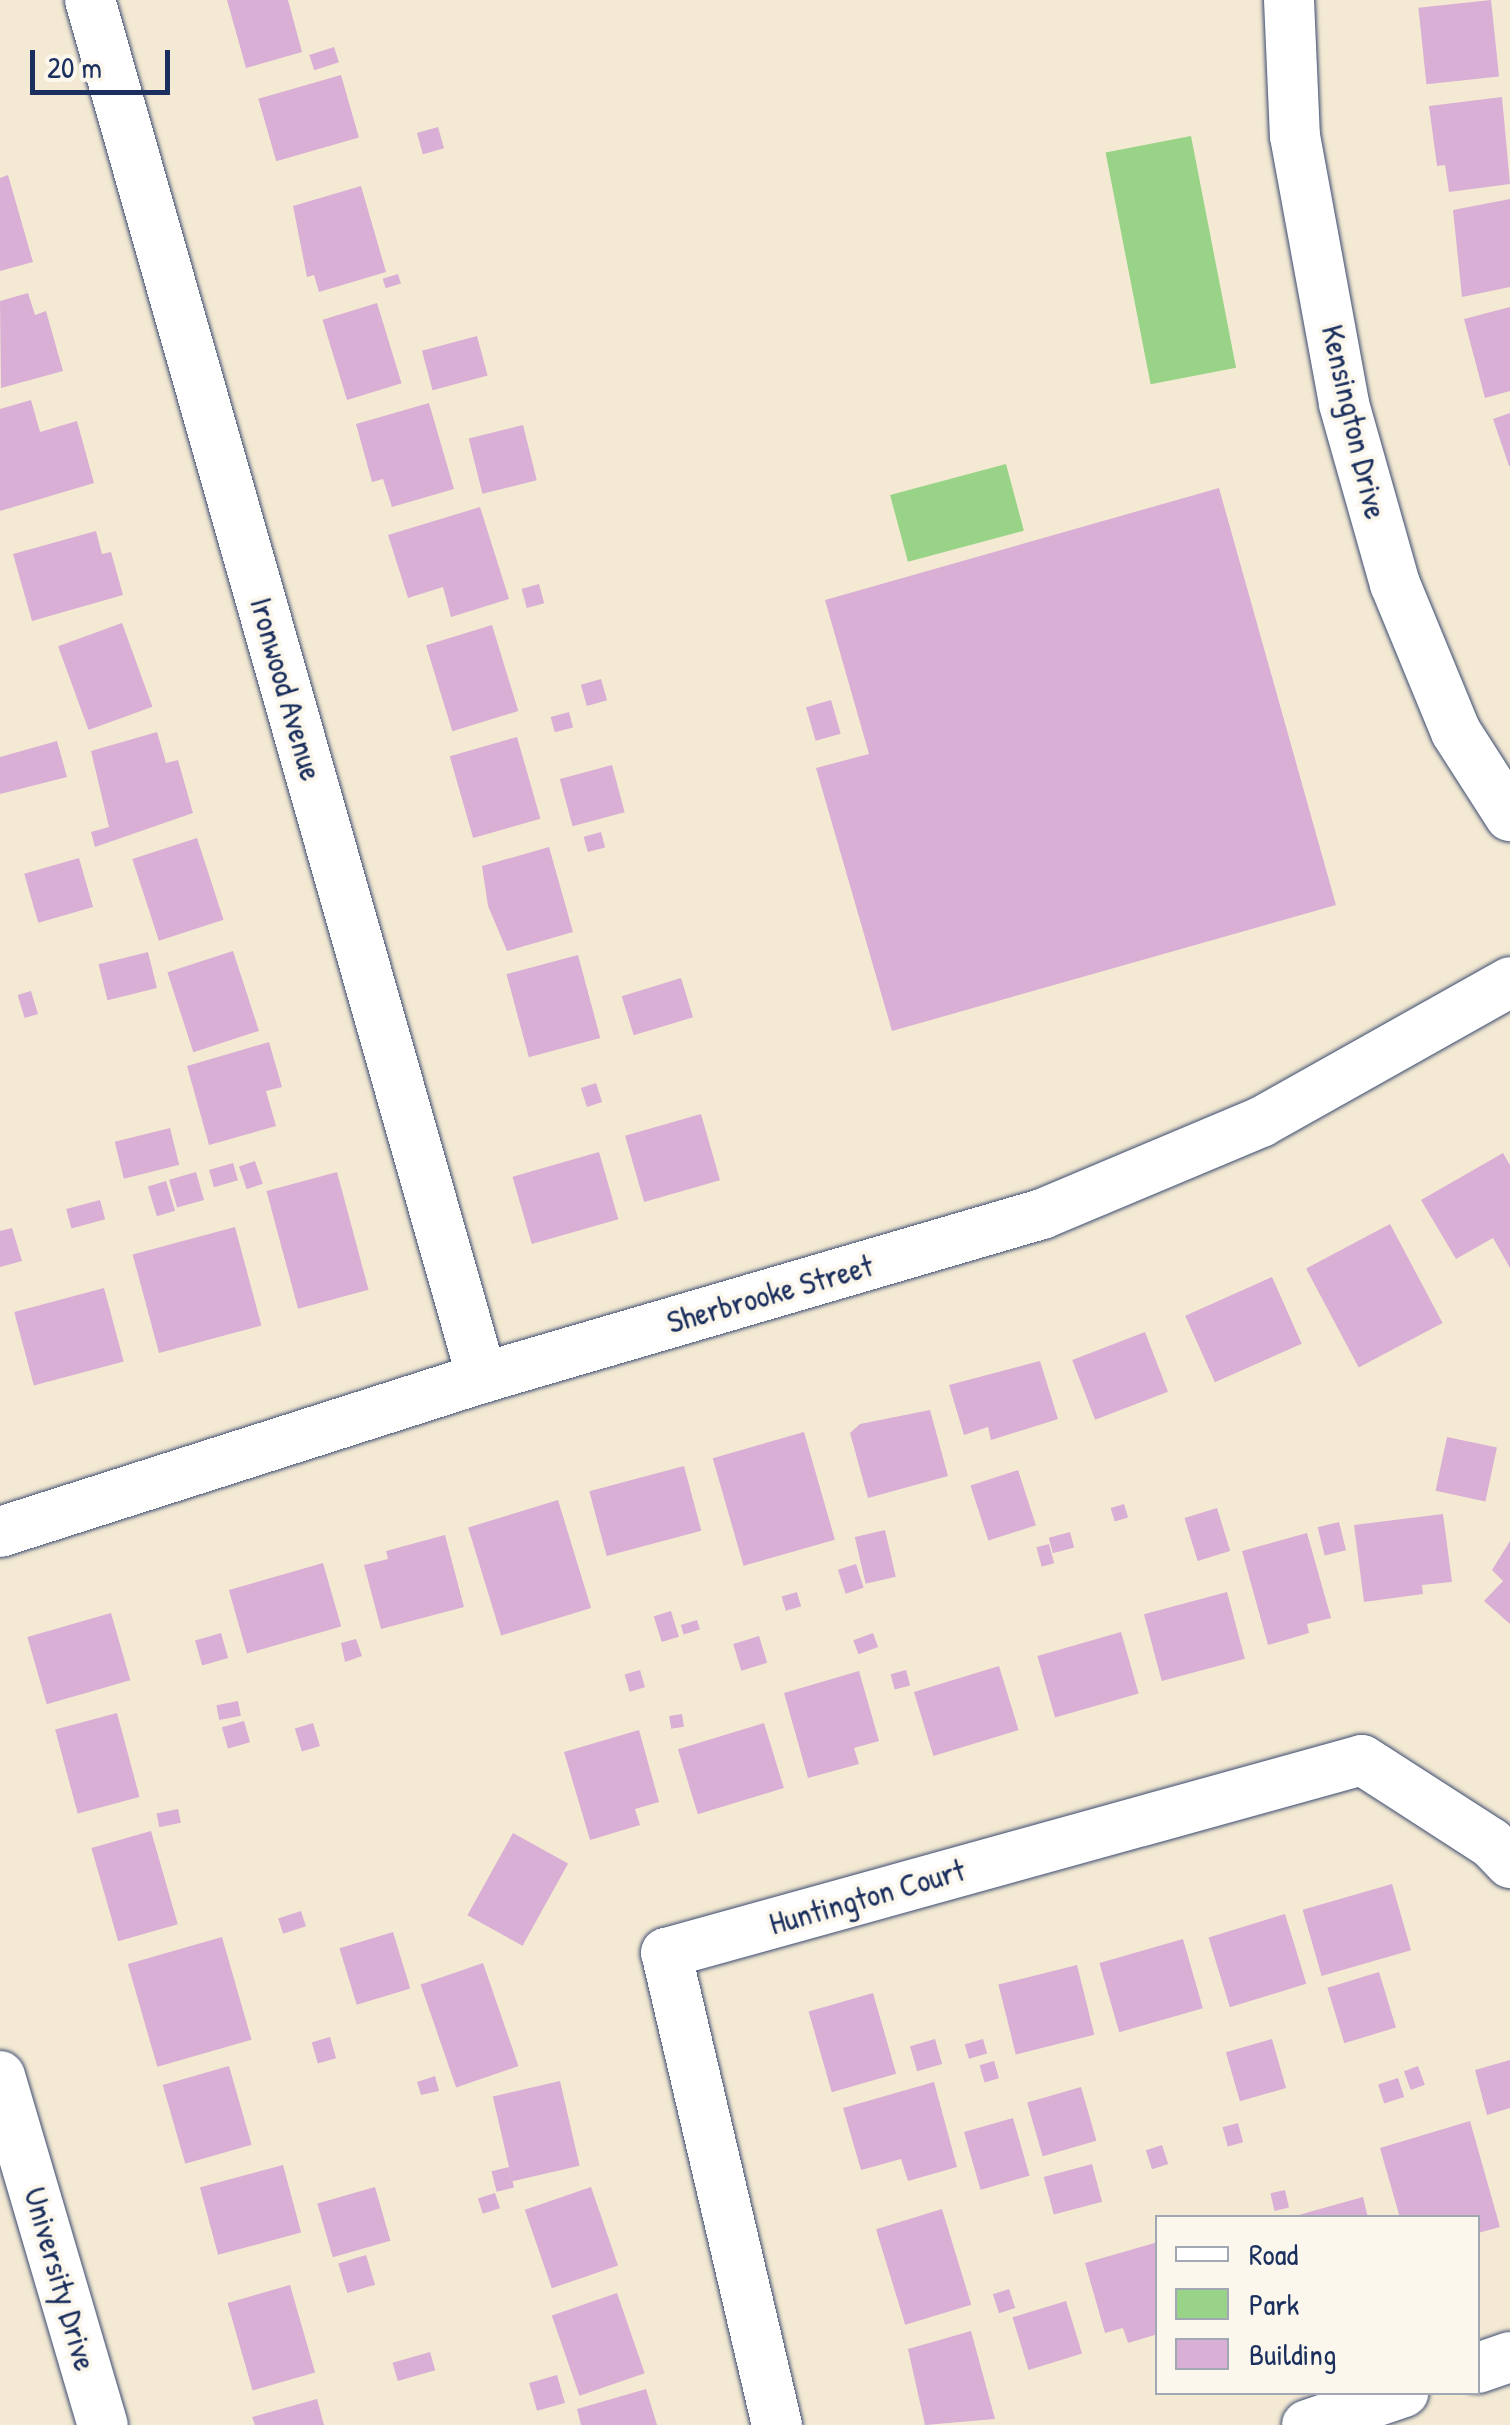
<!DOCTYPE html>
<html>
<head>
<meta charset="utf-8">
<style>
	body { margin:0 }
	#map { position:relative; width:1510px; height:2425px; overflow:hidden; background:#f4ead3; font-family:"Patrick Hand",sans-serif }
	div>[style] { position:absolute }
	.green>* { inset:0; background:#98d387; transform-origin:0 0 }
	.building>* { inset:0; background:#d9afd5; transform-origin:0 0 }
	.roads { filter:drop-shadow(0 0 2px #3c4b70) drop-shadow(0 0 2px #3c4b70) }
	.street>* { height:50px; margin:-25px; padding:0 25px; transform-origin:25px; border-radius:25px; background:#fff }
	span { translate:-50% -50%; white-space:nowrap; text-align:center; line-height:1.15; -webkit-text-stroke:8px #fbf7ec; paint-order:stroke }
	.street-label { font-size:32px; color:#1b2f5e }
	.legend { position:absolute; left:1155px; top:2215px; width:325px; height:180px; box-sizing:border-box; background:#fbf7ec; border:2px solid #a1a7b3; margin:0; padding:12px 18px; list-style:none; font-size:30px; color:#1b2f5e }
	.legend li { display:flex; align-items:center; gap:20px; height:50px }
	.legend b { width:50px; border:2px solid #a1a7b3 }
	.scale { position:absolute; left:30px; top:50px; width:140px; height:45px; box-sizing:border-box; border:5px solid #1b2f5e; border-top:0; padding-left:12px; font-size:30px; line-height:35px; white-space:nowrap; color:#1b2f5e; -webkit-text-stroke:8px #fbf7ec; paint-order:stroke }
</style>
</head>
<body>
<div id="map">
	<div class="green">
		<div style="left:1191px;top:136px;width:236px;height:87px;rotate:79deg"></div>
		<div style="left:1006px;top:464px;width:69px;height:120px;rotate:75deg"></div>
	</div>
	<div class="building">
		<div style="clip-path:polygon(227px 0,288px 0,302px 52px,246px 68px)"></div>
		<div style="left:1491px;top:0;width:77px;height:73px;rotate:84deg"></div>
		<div style="left:334px;top:47px;width:16px;height:26px;rotate:72deg"></div>
		<div style="left:341px;top:75px;width:65px;height:86px;rotate:74deg"></div>
		<div style="clip-path:polygon(1502px 97px,1510px 184px,1449px 192px,1445px 165px,1437px 166px,1429px 106px)"></div>
		<div style="left:438px;top:127px;width:22px;height:22px;rotate:74deg"></div>
		<div style="clip-path:polygon(8px 175px,33px 262px,0 271px,0 178px)"></div>
		<div style="clip-path:polygon(361px 186px,386px 272px,319px 292px,314px 275px,307px 277px,293px 206px)"></div>
		<div style="clip-path:polygon(1510px 199px,1510px 287px,1462px 297px,1453px 210px)"></div>
		<div style="left:398px;top:274px;width:10px;height:16px;rotate:73deg"></div>
		<div style="clip-path:polygon(28px 293px,35px 315px,46px 311px,63px 371px,1px 388px,0 301px)"></div>
		<div style="left:377px;top:303px;width:84px;height:57px;rotate:73deg"></div>
		<div style="clip-path:polygon(1510px 307px,1510px 391px,1485px 398px,1464px 319px)"></div>
		<div style="left:477px;top:336px;width:41px;height:57px;rotate:75deg"></div>
		<div style="clip-path:polygon(31px 400px,40px 432px,77px 421px,94px 483px,0 511px,0 409px)"></div>
		<div style="clip-path:polygon(429px 403px,454px 489px,392px 507px,383px 479px,372px 482px,356px 424px)"></div>
		<div style="clip-path:polygon(1510px 413px,1510px 466px,1509px 466px,1493px 419px)"></div>
		<div style="left:523px;top:425px;width:57px;height:56px;rotate:76deg"></div>
		<div style="clip-path:polygon(1219px 488px,1336px 905px,892px 1031px,816px 768px,869px 754px,825px 600px)"></div>
		<div style="clip-path:polygon(480px 507px,509px 599px,451px 617px,443px 587px,408px 598px,388px 535px)"></div>
		<div style="clip-path:polygon(96px 531px,102px 554px,111px 552px,123px 595px,32px 621px,13px 554px)"></div>
		<div style="left:539px;top:584px;width:20px;height:18px;rotate:75deg"></div>
		<div style="left:122px;top:623px;width:89px;height:68px;rotate:70deg"></div>
		<div style="left:492px;top:625px;width:90px;height:69px;rotate:73deg"></div>
		<div style="left:601px;top:679px;width:22px;height:21px;rotate:74deg"></div>
		<div style="left:831px;top:700px;width:35px;height:26px;rotate:74deg"></div>
		<div style="left:569px;top:712px;width:16px;height:19px;rotate:75deg"></div>
		<div style="clip-path:polygon(157px 732px,166px 763px,178px 760px,193px 813px,95px 847px,91px 832px,109px 827px,91px 751px)"></div>
		<div style="left:517px;top:737px;width:85px;height:70px;rotate:74deg"></div>
		<div style="clip-path:polygon(57px 741px,67px 777px,0 794px,0 757px)"></div>
		<div style="left:612px;top:765px;width:49px;height:54px;rotate:75deg"></div>
		<div style="left:601px;top:832px;width:16px;height:18px;rotate:75deg"></div>
		<div style="left:197px;top:838px;width:86px;height:68px;rotate:72deg"></div>
		<div style="clip-path:polygon(549px 847px,573px 932px,507px 951px,488px 906px,482px 866px)"></div>
		<div style="left:79px;top:858px;width:51px;height:57px;rotate:74deg"></div>
		<div style="left:233px;top:951px;width:84px;height:69px;rotate:72deg"></div>
		<div style="left:148px;top:952px;width:37px;height:51px;rotate:76deg"></div>
		<div style="left:578px;top:955px;width:86px;height:74px;rotate:75deg"></div>
		<div style="left:681px;top:978px;width:41px;height:62px;rotate:73deg"></div>
		<div style="left:31px;top:991px;width:24px;height:14px;rotate:73deg"></div>
		<div style="clip-path:polygon(269px 1042px,282px 1087px,266px 1091px,276px 1126px,209px 1145px,187px 1066px)"></div>
		<div style="left:596px;top:1083px;width:20px;height:16px;rotate:72deg"></div>
		<div style="left:701px;top:1114px;width:69px;height:79px;rotate:74deg"></div>
		<div style="left:170px;top:1128px;width:38px;height:57px;rotate:76deg"></div>
		<div style="left:599px;top:1152px;width:70px;height:90px;rotate:74deg"></div>
		<div style="clip-path:polygon(1503px 1153px,1510px 1165px,1510px 1268px,1493px 1238px,1456px 1259px,1421px 1200px)"></div>
		<div style="left:255px;top:1161px;width:24px;height:17px;rotate:71deg"></div>
		<div style="left:233px;top:1163px;width:18px;height:25px;rotate:74deg"></div>
		<div style="left:196px;top:1172px;width:29px;height:28px;rotate:74deg"></div>
		<div style="left:337px;top:1172px;width:122px;height:73px;rotate:75deg"></div>
		<div style="left:166px;top:1181px;width:31px;height:19px;rotate:73deg"></div>
		<div style="left:100px;top:1200px;width:20px;height:35px;rotate:75deg"></div>
		<div style="left:1390px;top:1224px;width:112px;height:95px;rotate:62deg"></div>
		<div style="left:235px;top:1227px;width:102px;height:106px;rotate:75deg"></div>
		<div style="clip-path:polygon(12px 1228px,22px 1261px,0 1267px,0 1231px)"></div>
		<div style="left:1272px;top:1277px;width:73px;height:95px;rotate:66deg"></div>
		<div style="left:104px;top:1288px;width:76px;height:93px;rotate:75deg"></div>
		<div style="left:1145px;top:1332px;width:64px;height:78px;rotate:69deg"></div>
		<div style="clip-path:polygon(1040px 1361px,1058px 1419px,991px 1440px,988px 1427px,964px 1435px,949px 1385px)"></div>
		<div style="clip-path:polygon(930px 1410px,948px 1476px,868px 1498px,850px 1433px,860px 1424px)"></div>
		<div style="left:804px;top:1432px;width:112px;height:95px;rotate:74deg"></div>
		<div style="left:1447px;top:1437px;width:51px;height:55px;rotate:12deg"></div>
		<div style="left:684px;top:1466px;width:67px;height:98px;rotate:75deg"></div>
		<div style="left:1018px;top:1470px;width:58px;height:50px;rotate:72deg"></div>
		<div style="left:558px;top:1500px;width:113px;height:94px;rotate:73deg"></div>
		<div style="left:1124px;top:1504px;width:14px;height:14px;rotate:73deg"></div>
		<div style="left:1217px;top:1508px;width:45px;height:34px;rotate:73deg"></div>
		<div style="clip-path:polygon(1443px 1514px,1452px 1582px,1422px 1585px,1423px 1594px,1364px 1602px,1354px 1525px)"></div>
		<div style="left:1339px;top:1522px;width:29px;height:22px;rotate:76deg"></div>
		<div style="left:885px;top:1530px;width:48px;height:31px;rotate:77deg"></div>
		<div style="left:1070px;top:1532px;width:16px;height:22px;rotate:75deg"></div>
		<div style="clip-path:polygon(1307px 1533px,1331px 1618px,1307px 1624px,1309px 1633px,1268px 1645px,1242px 1551px)"></div>
		<div style="clip-path:polygon(445px 1535px,464px 1607px,381px 1629px,364px 1565px,388px 1559px,386px 1551px)"></div>
		<div style="clip-path:polygon(1510px 1541px,1510px 1624px,1484px 1601px,1503px 1581px,1492px 1570px)"></div>
		<div style="left:1049px;top:1544px;width:20px;height:13px;rotate:75deg"></div>
		<div style="left:323px;top:1563px;width:66px;height:98px;rotate:74deg"></div>
		<div style="left:856px;top:1564px;width:25px;height:19px;rotate:72deg"></div>
		<div style="left:797px;top:1592px;width:15px;height:16px;rotate:74deg"></div>
		<div style="left:1227px;top:1592px;width:69px;height:86px;rotate:75deg"></div>
		<div style="left:671px;top:1611px;width:27px;height:18px;rotate:73deg"></div>
		<div style="left:111px;top:1613px;width:70px;height:87px;rotate:74deg"></div>
		<div style="left:697px;top:1620px;width:10px;height:17px;rotate:73deg"></div>
		<div style="left:1121px;top:1632px;width:64px;height:87px;rotate:74deg"></div>
		<div style="left:221px;top:1633px;width:26px;height:27px;rotate:74deg"></div>
		<div style="left:873px;top:1633px;width:15px;height:21px;rotate:70deg"></div>
		<div style="left:759px;top:1636px;width:28px;height:27px;rotate:73deg"></div>
		<div style="clip-path:polygon(356px 1639px,362px 1656px,345px 1662px,341px 1643px)"></div>
		<div style="left:999px;top:1666px;width:67px;height:89px;rotate:73deg"></div>
		<div style="left:640px;top:1670px;width:18px;height:16px;rotate:74deg"></div>
		<div style="left:906px;top:1670px;width:16px;height:16px;rotate:75deg"></div>
		<div style="clip-path:polygon(859px 1671px,879px 1741px,854px 1748px,859px 1764px,808px 1778px,784px 1693px)"></div>
		<div style="left:238px;top:1701px;width:15px;height:22px;rotate:79deg"></div>
		<div style="left:117px;top:1713px;width:87px;height:64px;rotate:75deg"></div>
		<div style="left:682px;top:1714px;width:13px;height:13px;rotate:81deg"></div>
		<div style="left:244px;top:1721px;width:22px;height:23px;rotate:74deg"></div>
		<div style="left:313px;top:1723px;width:24px;height:19px;rotate:73deg"></div>
		<div style="left:764px;top:1723px;width:68px;height:90px;rotate:73deg"></div>
		<div style="clip-path:polygon(639px 1730px,659px 1802px,635px 1809px,640px 1825px,590px 1840px,564px 1752px)"></div>
		<div style="left:178px;top:1809px;width:14px;height:22px;rotate:78deg"></div>
		<div style="left:151px;top:1831px;width:97px;height:62px;rotate:74deg"></div>
		<div style="left:513px;top:1833px;width:63px;height:94px;rotate:29deg"></div>
		<div style="left:1392px;top:1884px;width:69px;height:93px;rotate:74deg"></div>
		<div style="left:301px;top:1911px;width:16px;height:24px;rotate:72deg"></div>
		<div style="left:1285px;top:1914px;width:73px;height:80px;rotate:73deg"></div>
		<div style="left:393px;top:1932px;width:59px;height:56px;rotate:73deg"></div>
		<div style="left:222px;top:1937px;width:107px;height:98px;rotate:74deg"></div>
		<div style="left:1183px;top:1939px;width:72px;height:87px;rotate:74deg"></div>
		<div style="left:483px;top:1963px;width:109px;height:66px;rotate:71deg"></div>
		<div style="left:1077px;top:1965px;width:72px;height:81px;rotate:76deg"></div>
		<div style="left:1379px;top:1972px;width:58px;height:54px;rotate:73deg"></div>
		<div style="left:873px;top:1993px;width:84px;height:67px;rotate:74deg"></div>
		<div style="left:330px;top:2037px;width:22px;height:19px;rotate:74deg"></div>
		<div style="left:935px;top:2039px;width:26px;height:26px;rotate:74deg"></div>
		<div style="left:983px;top:2039px;width:15px;height:19px;rotate:74deg"></div>
		<div style="left:1272px;top:2039px;width:51px;height:48px;rotate:74deg"></div>
		<div style="clip-path:polygon(1510px 2060px,1510px 2108px,1487px 2115px,1475px 2070px)"></div>
		<div style="left:994px;top:2061px;width:18px;height:15px;rotate:74deg"></div>
		<div style="left:229px;top:2066px;width:82px;height:69px;rotate:74deg"></div>
		<div style="left:1418px;top:2066px;width:20px;height:15px;rotate:70deg"></div>
		<div style="clip-path:polygon(435px 2076px,439px 2091px,421px 2095px,417px 2082px)"></div>
		<div style="left:1398px;top:2078px;width:20px;height:21px;rotate:72deg"></div>
		<div style="left:560px;top:2081px;width:87px;height:69px;rotate:77deg"></div>
		<div style="clip-path:polygon(934px 2082px,957px 2167px,908px 2181px,901px 2159px,861px 2170px,843px 2108px)"></div>
		<div style="left:1081px;top:2087px;width:56px;height:56px;rotate:74deg"></div>
		<div style="left:1013px;top:2118px;width:60px;height:51px;rotate:74deg"></div>
		<div style="clip-path:polygon(1470px 2121px,1500px 2227px,1478px 2233px,1478px 2218px,1400px 2218px,1380px 2148px)"></div>
		<div style="left:1238px;top:2123px;width:20px;height:16px;rotate:75deg"></div>
		<div style="left:1162px;top:2145px;width:20px;height:17px;rotate:72deg"></div>
		<div style="left:1092px;top:2164px;width:39px;height:50px;rotate:75deg"></div>
		<div style="left:283px;top:2165px;width:70px;height:86px;rotate:75deg"></div>
		<div style="left:509px;top:2167px;width:21px;height:18px;rotate:76deg"></div>
		<div style="left:375px;top:2187px;width:56px;height:60px;rotate:74deg"></div>
		<div style="left:591px;top:2187px;width:83px;height:70px;rotate:71deg"></div>
		<div style="left:1285px;top:2190px;width:18px;height:15px;rotate:77deg"></div>
		<div style="left:495px;top:2193px;width:16px;height:18px;rotate:72deg"></div>
		<div style="clip-path:polygon(1363px 2197px,1368px 2218px,1295px 2218px,1295px 2216px)"></div>
		<div style="left:942px;top:2209px;width:100px;height:69px;rotate:73deg"></div>
		<div style="clip-path:polygon(1158px 2242px,1158px 2334px,1128px 2343px,1123px 2328px,1105px 2333px,1085px 2263px)"></div>
		<div style="left:366px;top:2255px;width:31px;height:29px;rotate:73deg"></div>
		<div style="left:290px;top:2285px;width:91px;height:65px;rotate:74deg"></div>
		<div style="left:1009px;top:2289px;width:20px;height:17px;rotate:72deg"></div>
		<div style="left:617px;top:2293px;width:85px;height:69px;rotate:71deg"></div>
		<div style="left:1066px;top:2301px;width:55px;height:56px;rotate:73deg"></div>
		<div style="clip-path:polygon(971px 2331px,995px 2419px,925px 2425px,908px 2349px)"></div>
		<div style="left:430px;top:2352px;width:19px;height:39px;rotate:74deg"></div>
		<div style="left:557px;top:2375px;width:29px;height:29px;rotate:74deg"></div>
		<div style="clip-path:polygon(646px 2389px,657px 2425px,581px 2425px,577px 2409px)"></div>
		<div style="clip-path:polygon(317px 2399px,324px 2425px,255px 2425px,252px 2417px)"></div>
	</div>
	<div class="roads">
		<div class="street">
			<div style="left:90px;top:0;width:1433px;rotate:74.12deg"></div>
			<div style="left:1289px;top:0;width:136px;rotate:87.5deg"></div>
			<div style="left:1295px;top:136px;width:272px;rotate:79.6deg"></div>
			<div style="left:1344px;top:404px;width:187px;rotate:74.2deg"></div>
			<div style="left:1395px;top:584px;width:160px;rotate:67.6deg"></div>
			<div style="left:1456px;top:732px;width:100px;rotate:57.3deg"></div>
			<div style="left:0;top:1532px;width:506px;rotate:-17.72deg"></div>
			<div style="left:482px;top:1378px;width:584px;rotate:-16.32deg"></div>
			<div style="left:1042px;top:1214px;width:238px;rotate:-22.8deg"></div>
			<div style="left:1261px;top:1122px;width:286px;rotate:-29.3deg"></div>
			<div style="left:0;top:2076px;width:364px;rotate:73.6deg"></div>
			<div style="left:1478px;top:2368px;width:34px;rotate:-19deg"></div>
			<div style="left:777px;top:2425px;width:485px;rotate:-103.2deg"></div>
			<div style="left:666px;top:1953px;width:722px;rotate:-15.5deg"></div>
			<div style="left:1362px;top:1760px;width:153px;rotate:32.8deg"></div>
			<div style="left:1491px;top:1843px;width:28px;rotate:46deg"></div>
			<div style="left:1307px;top:2425px;width:102px;rotate:-18.8deg"></div>
		</div>
	</div>
	<div class="street-label">
		<span style="left:1354px;top:422px;rotate:77deg">Kensington Drive</span>
		<span style="left:286px;top:689px;rotate:74deg">Ironwood Avenue</span>
		<span style="left:770px;top:1294px;rotate:-16deg">Sherbrooke Street</span>
		<span style="left:867px;top:1897px;rotate:-16deg">Huntington Court</span>
		<span style="left:60px;top:2279px;rotate:74deg">University Drive</span>
	</div>
	<ul class="legend">
	<li><b style="height:12px;background:#fff"></b>Road</li>
	<li><b style="height:28px;background:#98d387"></b>Park</li>
	<li><b style="height:28px;background:#d9afd5"></b>Building</li>
	</ul>
	<div class="scale">20 m</div>
</div>
</body>
</html>
